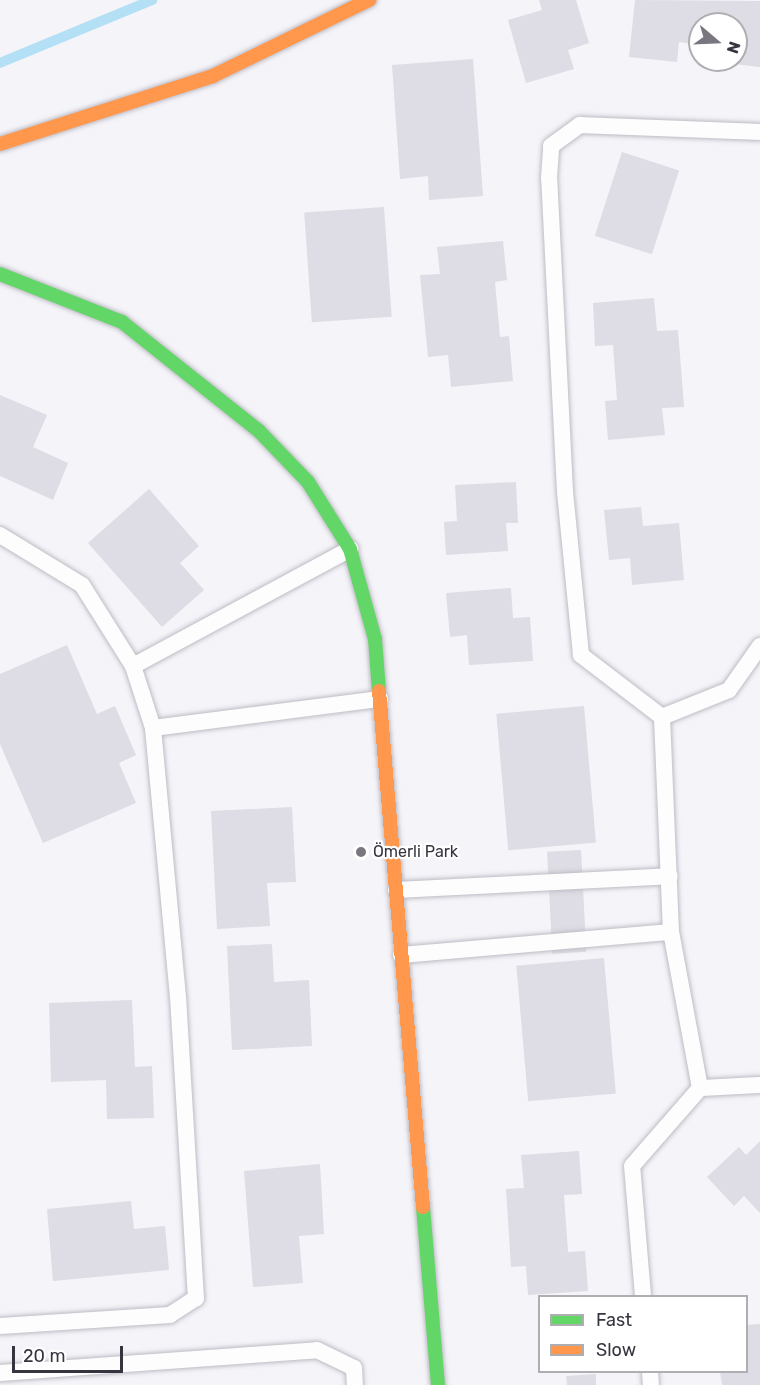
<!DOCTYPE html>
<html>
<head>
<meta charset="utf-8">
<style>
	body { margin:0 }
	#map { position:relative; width:760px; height:1385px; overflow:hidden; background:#f5f4f9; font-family:Rubik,sans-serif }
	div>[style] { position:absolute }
	.stream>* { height:10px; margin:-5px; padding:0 5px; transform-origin:5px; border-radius:5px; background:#b4e0f6 }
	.building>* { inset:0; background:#dedce4; transform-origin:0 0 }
	.roads { filter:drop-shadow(0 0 2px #bebcc4) drop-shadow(0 0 2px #bebcc4) }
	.lane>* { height:16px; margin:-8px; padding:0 8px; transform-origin:8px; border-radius:8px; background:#fefdfe }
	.fast>* { height:14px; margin:-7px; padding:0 7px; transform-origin:7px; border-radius:7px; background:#63d668 }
	.slow>* { height:14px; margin:-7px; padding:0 7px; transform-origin:7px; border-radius:7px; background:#ff974d }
	.dots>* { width:16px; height:16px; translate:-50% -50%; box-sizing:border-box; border:3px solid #fff; border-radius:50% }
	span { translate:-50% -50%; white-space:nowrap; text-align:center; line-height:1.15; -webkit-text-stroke:4.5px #fff; paint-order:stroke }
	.poi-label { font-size:16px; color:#37343f }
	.left { translate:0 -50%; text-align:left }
	.legend { position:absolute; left:538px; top:1295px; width:210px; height:78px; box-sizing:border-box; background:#fff; border:2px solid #afaeb2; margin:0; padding:8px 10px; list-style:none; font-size:18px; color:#37343f }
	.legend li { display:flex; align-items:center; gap:12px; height:30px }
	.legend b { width:30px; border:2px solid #afaeb2 }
	.north { position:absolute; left:688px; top:12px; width:60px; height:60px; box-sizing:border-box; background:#fff; border:2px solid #afaeb2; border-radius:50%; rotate:109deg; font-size:16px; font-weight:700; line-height:24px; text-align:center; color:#37343f }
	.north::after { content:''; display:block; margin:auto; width:21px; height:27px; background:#7a7780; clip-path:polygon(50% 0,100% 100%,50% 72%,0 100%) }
	.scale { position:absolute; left:12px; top:1346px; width:111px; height:27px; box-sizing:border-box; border:3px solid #37343f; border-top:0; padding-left:8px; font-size:18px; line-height:21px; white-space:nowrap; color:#37343f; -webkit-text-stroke:4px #fff; paint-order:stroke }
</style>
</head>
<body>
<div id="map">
	<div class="stream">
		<div style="left:0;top:63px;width:165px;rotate:-22.5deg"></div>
	</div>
	<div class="building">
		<div style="clip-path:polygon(539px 0,576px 0,589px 43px,568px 50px,574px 69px,526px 83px,508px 20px,542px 10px)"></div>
		<div style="clip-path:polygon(635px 0,760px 1px,760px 67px,734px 64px,736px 24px,700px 24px,700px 45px,679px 42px,677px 62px,629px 57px)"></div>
		<div style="clip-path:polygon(473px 59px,483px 196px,429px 200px,428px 176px,400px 179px,392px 65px)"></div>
		<div style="left:622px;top:152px;width:60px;height:88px;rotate:18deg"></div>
		<div style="left:384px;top:207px;width:110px;height:80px;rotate:86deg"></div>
		<div style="clip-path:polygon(503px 241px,507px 280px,495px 282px,500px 337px,509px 336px,513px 381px,451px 387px,448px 355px,428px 357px,420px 275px,440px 274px,437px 247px)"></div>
		<div style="clip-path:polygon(654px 298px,657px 331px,678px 330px,684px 407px,662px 408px,665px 435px,608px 440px,605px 401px,617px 400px,613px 345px,595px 346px,593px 303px)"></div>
		<div style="clip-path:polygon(0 395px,47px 415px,33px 447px,68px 463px,53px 500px,0 476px)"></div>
		<div style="clip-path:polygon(516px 482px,518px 523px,506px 523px,508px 551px,446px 555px,444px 522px,457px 521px,455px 485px)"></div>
		<div style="clip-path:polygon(149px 489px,199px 546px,180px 563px,204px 590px,162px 627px,88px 543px)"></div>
		<div style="clip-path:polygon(641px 507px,643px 526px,679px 523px,684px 580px,632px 585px,630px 558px,609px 560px,604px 510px)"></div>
		<div style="clip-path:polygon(511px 588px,513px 618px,530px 617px,533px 661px,469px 665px,467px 635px,450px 637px,446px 593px)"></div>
		<div style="clip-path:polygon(67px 645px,97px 714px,115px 706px,136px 755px,119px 763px,136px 803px,43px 843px,0 744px,0 674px)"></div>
		<div style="left:584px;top:706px;width:137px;height:88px;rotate:85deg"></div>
		<div style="clip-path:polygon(292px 807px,296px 882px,267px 883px,270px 926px,217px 929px,211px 811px)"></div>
		<div style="left:581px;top:850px;width:102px;height:34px;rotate:87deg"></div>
		<div style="clip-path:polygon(272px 944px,274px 982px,309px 980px,312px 1046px,232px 1050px,227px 946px)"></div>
		<div style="left:604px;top:958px;width:136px;height:88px;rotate:85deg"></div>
		<div style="clip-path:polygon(132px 1000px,135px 1067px,152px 1066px,154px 1118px,107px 1119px,106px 1080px,51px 1082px,49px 1003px)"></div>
		<div style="clip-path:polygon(760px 1141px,760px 1213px,744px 1196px,734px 1206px,707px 1177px,739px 1147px,746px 1155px)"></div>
		<div style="clip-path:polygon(579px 1151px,582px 1194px,564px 1195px,568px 1252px,585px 1251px,588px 1291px,528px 1295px,526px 1266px,511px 1267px,506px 1189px,524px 1188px,521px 1155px)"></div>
		<div style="clip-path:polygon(320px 1164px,324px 1234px,299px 1236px,303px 1283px,253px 1287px,244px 1171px)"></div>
		<div style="clip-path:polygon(131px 1201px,134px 1229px,165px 1226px,169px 1270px,53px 1281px,47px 1209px)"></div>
		<div style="clip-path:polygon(760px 1324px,760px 1385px,722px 1385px,720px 1372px,746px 1372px,746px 1325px)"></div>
		<div style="clip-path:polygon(596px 1374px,596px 1385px,567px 1385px,566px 1376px)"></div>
	</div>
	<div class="roads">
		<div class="lane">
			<div style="left:0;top:535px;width:96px;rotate:31.4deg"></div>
			<div style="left:82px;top:585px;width:96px;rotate:57.8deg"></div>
			<div style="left:133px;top:666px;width:65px;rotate:72.1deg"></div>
			<div style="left:153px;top:728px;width:269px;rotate:84.7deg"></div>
			<div style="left:178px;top:996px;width:303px;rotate:86.6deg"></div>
			<div style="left:196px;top:1298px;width:31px;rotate:147deg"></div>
			<div style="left:170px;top:1315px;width:170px;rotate:176.3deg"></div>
			<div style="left:133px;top:666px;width:247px;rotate:-28.3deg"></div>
			<div style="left:662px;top:717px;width:72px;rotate:-21.9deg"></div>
			<div style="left:729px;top:690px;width:54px;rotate:-54.8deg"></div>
			<div style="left:153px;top:728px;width:229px;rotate:-7.3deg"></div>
			<div style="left:396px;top:890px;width:274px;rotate:-2.9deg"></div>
			<div style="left:401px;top:955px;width:271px;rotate:-4.9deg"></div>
			<div style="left:700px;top:1088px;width:159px;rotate:-100.5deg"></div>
			<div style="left:671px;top:932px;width:215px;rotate:-92.4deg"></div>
			<div style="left:662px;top:717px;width:102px;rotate:-142.6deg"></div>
			<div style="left:581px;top:655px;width:165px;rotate:-95.6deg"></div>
			<div style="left:565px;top:491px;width:313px;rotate:-92.9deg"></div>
			<div style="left:549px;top:178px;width:32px;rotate:-86deg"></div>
			<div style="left:551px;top:146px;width:36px;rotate:-36deg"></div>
			<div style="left:580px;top:125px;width:180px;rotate:2.2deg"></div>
			<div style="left:643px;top:1296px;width:130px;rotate:-94.8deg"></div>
			<div style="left:632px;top:1166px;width:103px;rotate:-48.9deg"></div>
			<div style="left:700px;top:1088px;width:60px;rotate:-2.9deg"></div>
			<div style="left:650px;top:1372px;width:13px;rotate:86deg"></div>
			<div style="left:0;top:1373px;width:318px;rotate:-4.1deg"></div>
			<div style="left:317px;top:1350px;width:41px;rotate:25.9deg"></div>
			<div style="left:354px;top:1368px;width:17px;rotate:87deg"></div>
		</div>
		<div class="fast">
			<div style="left:0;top:274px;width:131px;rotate:21.5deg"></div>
			<div style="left:122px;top:322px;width:174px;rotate:38.5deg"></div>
			<div style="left:258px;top:430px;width:72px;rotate:46.1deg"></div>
			<div style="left:308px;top:482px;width:79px;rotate:57.9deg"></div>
			<div style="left:350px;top:549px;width:93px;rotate:74.5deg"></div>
			<div style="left:375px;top:639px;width:52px;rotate:85.6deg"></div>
			<div style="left:423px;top:1207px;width:179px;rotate:85.2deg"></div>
		</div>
		<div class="slow">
			<div style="left:0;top:144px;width:224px;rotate:-17.7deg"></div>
			<div style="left:213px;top:76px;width:174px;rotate:-26deg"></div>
			<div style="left:379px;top:691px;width:518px;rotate:85.13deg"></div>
		</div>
	</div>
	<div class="dots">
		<div style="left:361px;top:852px;background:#7a7780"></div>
	</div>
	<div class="poi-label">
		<span class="left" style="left:373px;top:852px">Ömerli Park</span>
	</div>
	<ul class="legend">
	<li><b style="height:8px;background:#63d668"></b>Fast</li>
	<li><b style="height:8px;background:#ff974d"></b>Slow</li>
	</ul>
	<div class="north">N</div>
	<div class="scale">20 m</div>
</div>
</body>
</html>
